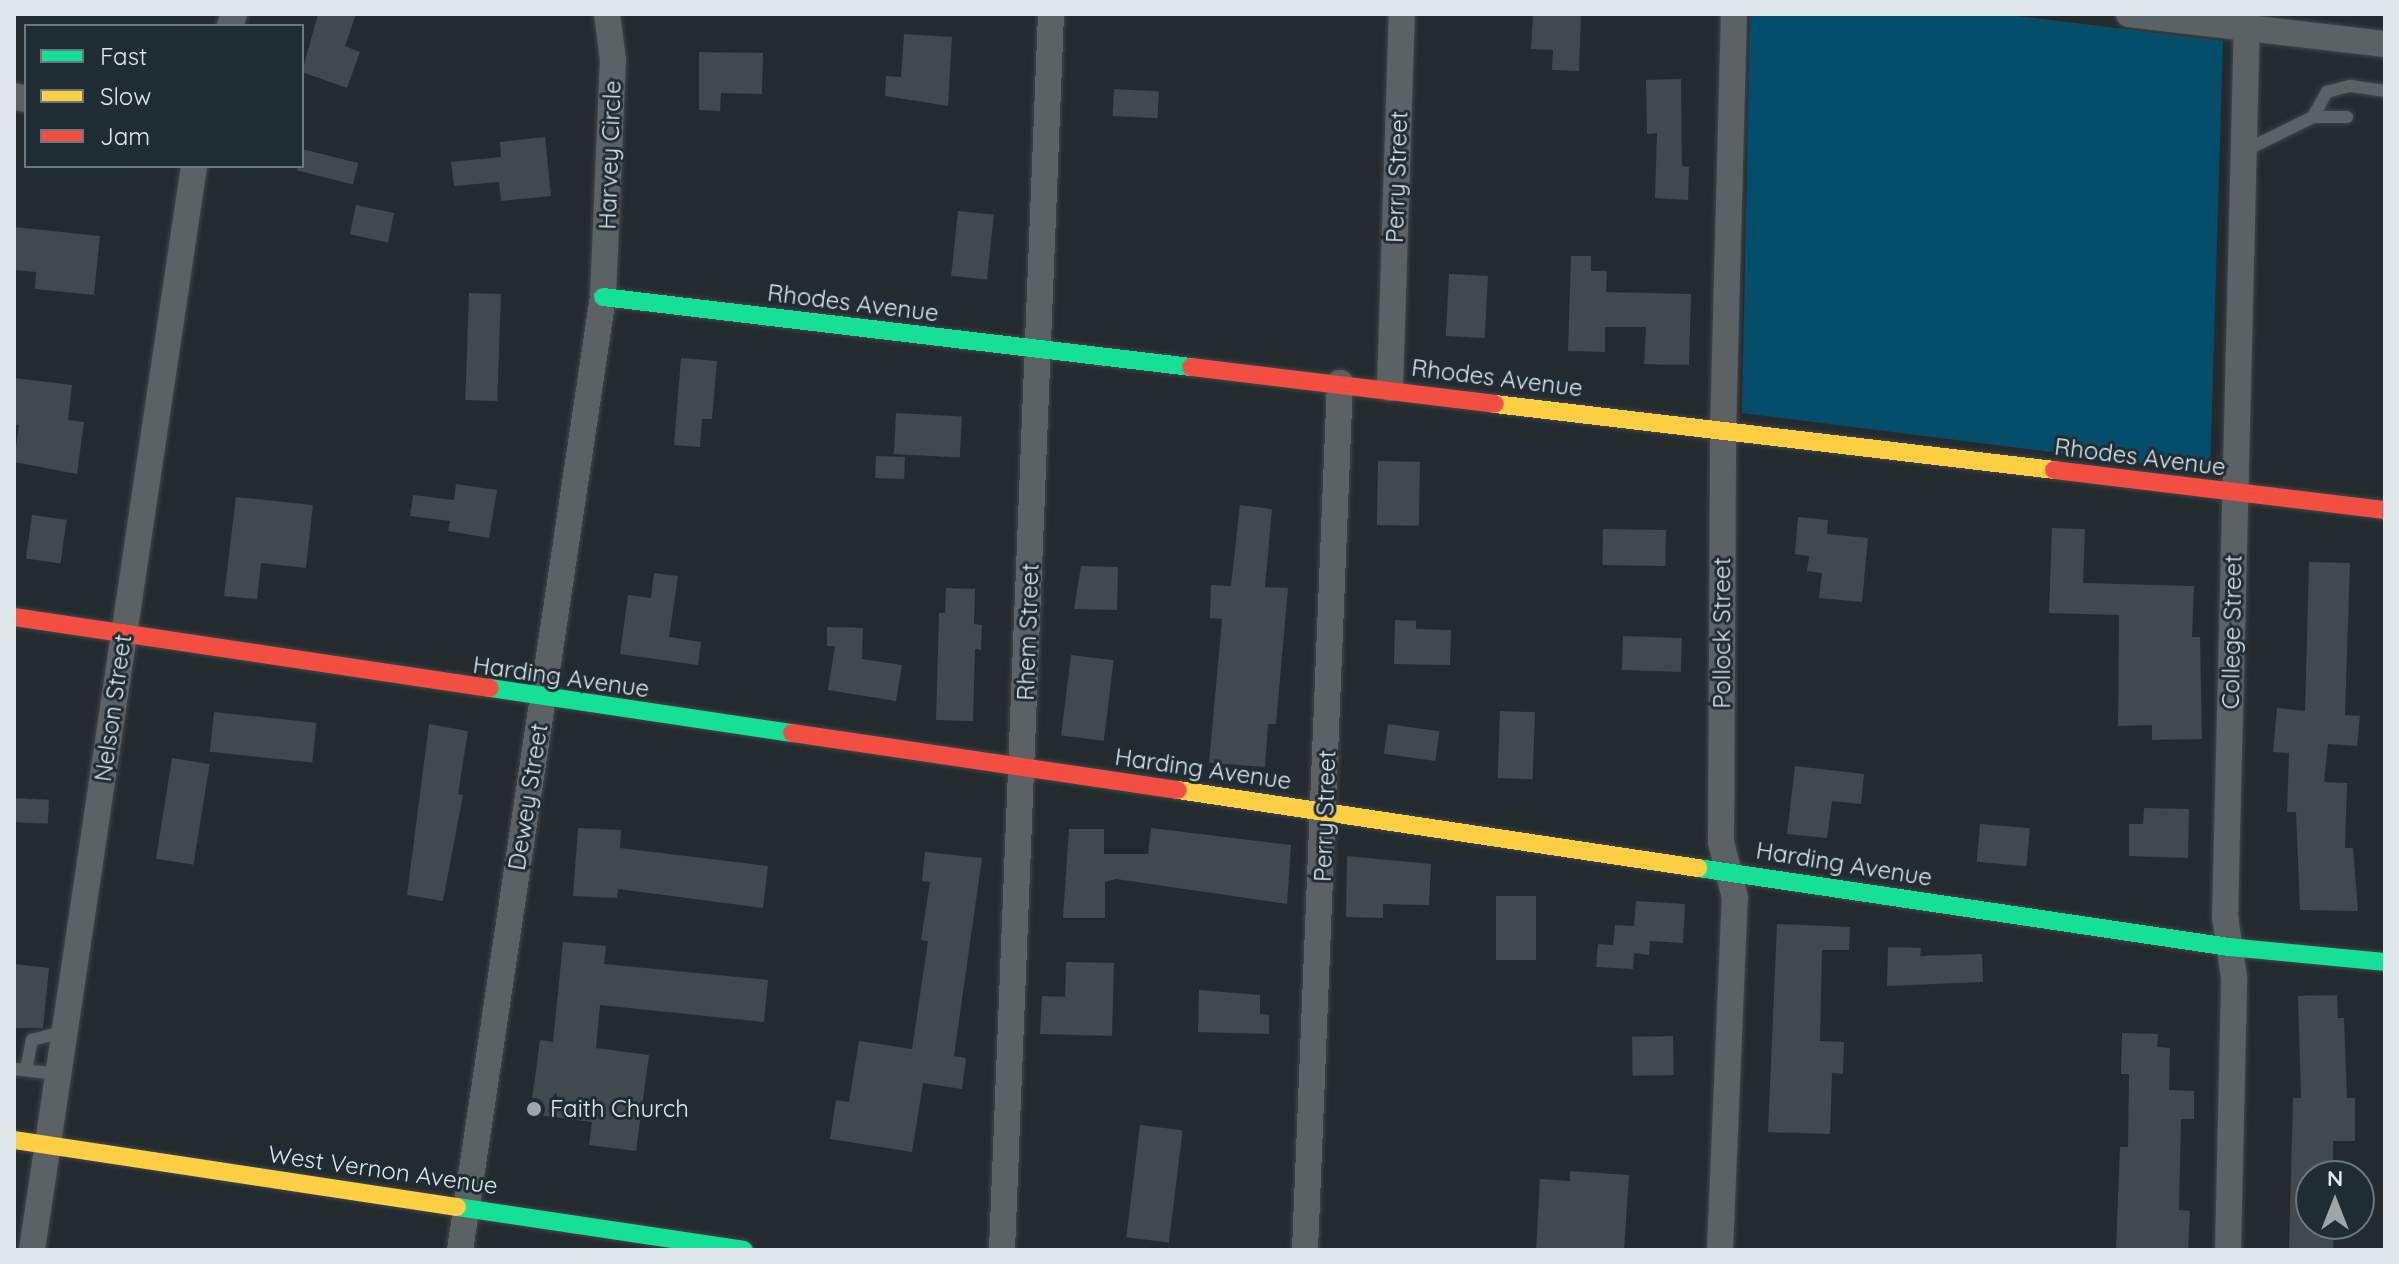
<!DOCTYPE html>
<html>
<head>
<meta charset="utf-8">
<style>
	body { margin:0 }
	#map { position:relative; width:2399px; height:1264px; overflow:hidden; background:#242b2f; font-family:Quicksand,sans-serif }
	div>[style] { position:absolute }
	.green>* { inset:0; background:#054e6b }
	.building>* { inset:0; background:#42484b; transform-origin:0 0 }
	.roads { filter:drop-shadow(0 0 2px #404649) drop-shadow(0 0 2px #404649) }
	.lane>* { height:12px; margin:-6px; padding:0 6px; transform-origin:6px; border-radius:6px; background:#5c6164 }
	.street>* { height:26px; margin:-13px; padding:0 13px; transform-origin:13px; border-radius:13px; background:#5c6164 }
	.fast>* { height:18px; margin:-9px; padding:0 9px; transform-origin:9px; border-radius:9px; background:#16e098 }
	.slow>* { height:18px; margin:-9px; padding:0 9px; transform-origin:9px; border-radius:9px; background:#ffcf43 }
	.jam>* { height:18px; margin:-9px; padding:0 9px; transform-origin:9px; border-radius:9px; background:#f24e42 }
	.dots>* { width:22px; height:22px; translate:-50% -50%; box-sizing:border-box; border:4px solid #202c33; border-radius:50% }
	span { translate:-50% -50%; white-space:nowrap; text-align:center; line-height:1.15; -webkit-text-stroke:6px #202c33; paint-order:stroke }
	.street-label { font-size:24px; color:#e0e8ec }
	.poi-label { font-size:24px; color:#e0e8ec }
	.left { translate:0 -50%; text-align:left }
	.frame { position:absolute; inset:0; border:16px solid #e0e8ec; pointer-events:none }
	.legend { position:absolute; left:24px; top:24px; width:280px; height:144px; box-sizing:border-box; background:#202c33; border:2px solid #6d777d; margin:0; padding:10px 14px; list-style:none; font-size:24px; color:#e0e8ec }
	.legend li { display:flex; align-items:center; gap:16px; height:40px }
	.legend b { width:40px; border:2px solid #6d777d }
	.north { position:absolute; left:2295px; top:1160px; width:80px; height:80px; box-sizing:border-box; background:#202c33; border:2px solid #6d777d; border-radius:50%; rotate:0deg; font-size:22px; font-weight:700; line-height:32px; text-align:center; color:#e0e8ec }
	.north::after { content:''; display:block; margin:auto; width:28px; height:36px; background:#9ea6aa; clip-path:polygon(50% 0,100% 100%,50% 72%,0 100%) }
</style>
</head>
<body>
<div id="map">
	<div class="green">
		<div style="clip-path:polygon(1750px 14px,2000px 14px,2223px 41px,2210px 472px,1742px 413px)"></div>
	</div>
	<div class="building">
		<div style="clip-path:polygon(318px 14px,356px 14px,345px 46px,360px 52px,347px 88px,302px 72px)"></div>
		<div style="clip-path:polygon(1533px 14px,1581px 15px,1579px 71px,1552px 70px,1553px 50px,1531px 49px)"></div>
		<div style="clip-path:polygon(904px 34px,952px 37px,948px 106px,885px 96px,886px 76px,901px 77px)"></div>
		<div style="clip-path:polygon(699px 52px,763px 53px,762px 94px,721px 93px,720px 111px,699px 110px)"></div>
		<div style="clip-path:polygon(1681px 79px,1682px 166px,1689px 167px,1688px 200px,1655px 198px,1657px 133px,1647px 134px,1646px 80px)"></div>
		<div style="left:1114px;top:89px;width:45px;height:27px;rotate:3deg"></div>
		<div style="clip-path:polygon(545px 137px,551px 196px,501px 201px,499px 182px,454px 186px,451px 162px,501px 157px,500px 142px)"></div>
		<div style="left:302px;top:149px;width:58px;height:22px;rotate:14deg"></div>
		<div style="left:356px;top:205px;width:39px;height:30px;rotate:12deg"></div>
		<div style="left:958px;top:211px;width:36px;height:65px;rotate:6deg"></div>
		<div style="clip-path:polygon(14px 227px,100px 236px,94px 295px,35px 289px,36px 272px,14px 270px)"></div>
		<div style="clip-path:polygon(1571px 256px,1591px 256px,1591px 271px,1607px 271px,1606px 292px,1691px 294px,1689px 365px,1644px 364px,1646px 327px,1605px 327px,1605px 352px,1568px 351px)"></div>
		<div style="left:1449px;top:274px;width:39px;height:62px;rotate:3deg"></div>
		<div style="left:469px;top:293px;width:32px;height:107px;rotate:2deg"></div>
		<div style="clip-path:polygon(681px 358px,717px 361px,712px 419px,702px 419px,700px 447px,674px 445px)"></div>
		<div style="clip-path:polygon(14px 378px,72px 385px,68px 420px,84px 422px,77px 474px,14px 462px,19px 425px,14px 424px)"></div>
		<div style="left:896px;top:413px;width:66px;height:41px;rotate:3deg"></div>
		<div style="left:876px;top:456px;width:29px;height:22px;rotate:2deg"></div>
		<div style="left:1378px;top:461px;width:42px;height:64px;rotate:1deg"></div>
		<div style="clip-path:polygon(456px 484px,497px 490px,489px 538px,448px 531px,450px 521px,410px 516px,413px 495px,454px 500px)"></div>
		<div style="clip-path:polygon(236px 497px,313px 505px,306px 568px,261px 563px,257px 599px,224px 596px)"></div>
		<div style="clip-path:polygon(1240px 505px,1272px 509px,1265px 587px,1288px 588px,1276px 724px,1268px 724px,1265px 767px,1209px 763px,1222px 619px,1210px 618px,1211px 585px,1231px 586px)"></div>
		<div style="left:32px;top:515px;width:35px;height:44px;rotate:8deg"></div>
		<div style="clip-path:polygon(1798px 517px,1828px 520px,1827px 534px,1868px 538px,1862px 602px,1819px 598px,1822px 573px,1807px 571px,1809px 556px,1795px 554px)"></div>
		<div style="clip-path:polygon(2052px 528px,2085px 529px,2083px 583px,2194px 586px,2192px 637px,2200px 637px,2202px 739px,2152px 740px,2152px 725px,2118px 726px,2119px 615px,2049px 613px)"></div>
		<div style="left:1603px;top:529px;width:63px;height:36px;rotate:1deg"></div>
		<div style="clip-path:polygon(2309px 562px,2350px 563px,2345px 715px,2360px 716px,2357px 746px,2328px 744px,2324px 782px,2347px 783px,2345px 848px,2353px 848px,2358px 911px,2300px 910px,2296px 812px,2287px 812px,2289px 753px,2273px 752px,2277px 708px,2305px 711px)"></div>
		<div style="clip-path:polygon(1081px 566px,1118px 567px,1117px 610px,1074px 609px)"></div>
		<div style="clip-path:polygon(654px 573px,678px 576px,669px 637px,701px 642px,698px 665px,620px 654px,628px 595px,651px 598px)"></div>
		<div style="clip-path:polygon(946px 588px,975px 589px,974px 624px,982px 625px,981px 650px,975px 649px,973px 721px,936px 720px,939px 613px,945px 613px)"></div>
		<div style="clip-path:polygon(1395px 620px,1416px 621px,1416px 629px,1451px 630px,1450px 665px,1394px 664px)"></div>
		<div style="clip-path:polygon(827px 627px,863px 628px,862px 659px,902px 665px,896px 701px,828px 690px,835px 646px,827px 646px)"></div>
		<div style="left:1623px;top:636px;width:59px;height:34px;rotate:2deg"></div>
		<div style="left:1071px;top:655px;width:43px;height:81px;rotate:7deg"></div>
		<div style="left:1500px;top:711px;width:35px;height:67px;rotate:2deg"></div>
		<div style="left:214px;top:712px;width:103px;height:40px;rotate:6deg"></div>
		<div style="clip-path:polygon(429px 724px,468px 731px,458px 794px,463px 795px,443px 901px,407px 895px)"></div>
		<div style="left:1388px;top:724px;width:52px;height:30px;rotate:8deg"></div>
		<div style="left:172px;top:758px;width:38px;height:102px;rotate:9deg"></div>
		<div style="clip-path:polygon(1795px 766px,1864px 774px,1861px 804px,1832px 801px,1827px 838px,1787px 834px)"></div>
		<div style="left:14px;top:798px;width:35px;height:24px;rotate:3deg"></div>
		<div style="clip-path:polygon(2144px 808px,2189px 809px,2188px 858px,2129px 856px,2129px 824px,2143px 824px)"></div>
		<div style="left:1980px;top:824px;width:50px;height:38px;rotate:5deg"></div>
		<div style="clip-path:polygon(578px 828px,621px 830px,620px 848px,768px 866px,763px 908px,618px 889px,617px 898px,573px 896px)"></div>
		<div style="clip-path:polygon(1151px 828px,1291px 845px,1287px 904px,1116px 879px,1105px 882px,1105px 918px,1063px 918px,1069px 829px,1104px 829px,1104px 854px,1148px 854px)"></div>
		<div style="clip-path:polygon(925px 852px,982px 858px,954px 1056px,966px 1058px,962px 1089px,923px 1083px,912px 1152px,830px 1139px,836px 1100px,849px 1102px,859px 1041px,912px 1049px,928px 941px,921px 940px,930px 882px,922px 881px)"></div>
		<div style="clip-path:polygon(1347px 856px,1431px 864px,1429px 905px,1383px 904px,1383px 918px,1346px 917px)"></div>
		<div style="left:1496px;top:896px;width:40px;height:64px"></div>
		<div style="clip-path:polygon(1636px 901px,1685px 904px,1683px 943px,1650px 941px,1649px 955px,1634px 953px,1633px 969px,1596px 967px,1598px 944px,1613px 945px,1615px 925px,1634px 926px)"></div>
		<div style="clip-path:polygon(1777px 924px,1850px 927px,1849px 950px,1822px 950px,1820px 1041px,1844px 1042px,1843px 1074px,1832px 1073px,1830px 1134px,1768px 1132px)"></div>
		<div style="clip-path:polygon(563px 942px,606px 946px,604px 964px,768px 980px,764px 1022px,600px 1005px,596px 1048px,649px 1055px,636px 1151px,589px 1145px,592px 1122px,530px 1114px,540px 1040px,553px 1042px)"></div>
		<div style="clip-path:polygon(1888px 947px,1921px 948px,1920px 956px,1982px 954px,1983px 982px,1887px 986px)"></div>
		<div style="clip-path:polygon(1066px 962px,1114px 963px,1112px 1036px,1040px 1034px,1042px 996px,1065px 997px)"></div>
		<div style="clip-path:polygon(14px 964px,49px 968px,43px 1028px,14px 1028px)"></div>
		<div style="clip-path:polygon(1199px 990px,1260px 995px,1260px 1014px,1269px 1015px,1269px 1034px,1198px 1032px)"></div>
		<div style="clip-path:polygon(2337px 995px,2338px 1018px,2344px 1018px,2347px 1098px,2355px 1098px,2355px 1141px,2333px 1141px,2333px 1176px,2311px 1176px,2311px 1229px,2334px 1229px,2333px 1250px,2289px 1250px,2293px 1098px,2301px 1098px,2298px 996px)"></div>
		<div style="clip-path:polygon(2122px 1033px,2158px 1034px,2157px 1047px,2170px 1048px,2169px 1090px,2194px 1091px,2194px 1119px,2181px 1119px,2179px 1210px,2190px 1211px,2188px 1250px,2116px 1248px,2120px 1147px,2128px 1147px,2129px 1074px,2121px 1074px)"></div>
		<div style="left:1673px;top:1036px;width:39px;height:41px;rotate:89deg"></div>
		<div style="left:1140px;top:1125px;width:43px;height:113px;rotate:7deg"></div>
		<div style="clip-path:polygon(1570px 1171px,1629px 1175px,1624px 1250px,1536px 1250px,1540px 1179px,1570px 1181px)"></div>
	</div>
	<div class="roads">
		<div class="lane">
			<div style="left:2313px;top:117px;width:29px;rotate:-61deg"></div>
			<div style="left:2327px;top:92px;width:24px;rotate:-15deg"></div>
			<div style="left:2350px;top:86px;width:35px;rotate:8deg"></div>
			<div style="left:2244px;top:151px;width:77px;rotate:-26.2deg"></div>
			<div style="left:2313px;top:117px;width:34px"></div>
			<div style="left:14px;top:1069px;width:44px;rotate:6.5deg"></div>
			<div style="left:26px;top:1070px;width:31px;rotate:-79deg"></div>
			<div style="left:32px;top:1040px;width:34px;rotate:-15deg"></div>
		</div>
		<div class="street">
			<div style="left:2129px;top:14px;width:258px;rotate:6.7deg"></div>
			<div style="left:230px;top:26px;width:13px;rotate:-72deg"></div>
			<div style="left:14px;top:96px;width:12px;rotate:14deg"></div>
			<div style="left:1390px;top:388px;width:374px;rotate:-88.2deg"></div>
			<div style="left:32px;top:1250px;width:1096px;rotate:-81.5deg"></div>
			<div style="left:460px;top:1250px;width:964px;rotate:-81.47deg"></div>
			<div style="left:603px;top:297px;width:237px;rotate:-87.6deg"></div>
			<div style="left:613px;top:60px;width:46px;rotate:-97.4deg"></div>
			<div style="left:1002px;top:1250px;width:1237px;rotate:-87.73deg"></div>
			<div style="left:1305px;top:1250px;width:868px;rotate:-87.69deg"></div>
			<div style="left:1720px;top:1250px;width:352px;rotate:-87.6deg"></div>
			<div style="left:1735px;top:898px;width:58px;rotate:-104deg"></div>
			<div style="left:1721px;top:842px;width:411px;rotate:-89.7deg"></div>
			<div style="left:1723px;top:431px;width:417px;rotate:-88.5deg"></div>
			<div style="left:2228px;top:1250px;width:273px;rotate:-88.7deg"></div>
			<div style="left:2234px;top:977px;width:61px;rotate:-98.5deg"></div>
			<div style="left:2225px;top:917px;width:903px;rotate:-88.6deg"></div>
		</div>
		<div class="fast">
			<div style="left:603px;top:297px;width:592px;rotate:6.79deg"></div>
			<div style="left:490px;top:688px;width:305px;rotate:8.5deg"></div>
			<div style="left:1698px;top:868px;width:537px;rotate:8.46deg"></div>
			<div style="left:2229px;top:947px;width:157px;rotate:5.5deg"></div>
			<div style="left:457px;top:1207px;width:290px;rotate:8.5deg"></div>
		</div>
		<div class="slow">
			<div style="left:1495px;top:404px;width:563px;rotate:6.73deg"></div>
			<div style="left:1178px;top:790px;width:526px;rotate:8.53deg"></div>
			<div style="left:14px;top:1140px;width:448px;rotate:8.6deg"></div>
		</div>
		<div class="jam">
			<div style="left:1191px;top:367px;width:306px;rotate:6.9deg"></div>
			<div style="left:2054px;top:470px;width:333px;rotate:6.9deg"></div>
			<div style="left:14px;top:617px;width:481px;rotate:8.5deg"></div>
			<div style="left:792px;top:733px;width:390px;rotate:8.4deg"></div>
		</div>
	</div>
	<div class="dots">
		<div style="left:534px;top:1109px;background:#9ea6aa"></div>
	</div>
	<div class="street-label">
		<span style="left:610px;top:155px;rotate:-88deg">Harvey Circle</span>
		<span style="left:1397px;top:177px;rotate:-88deg">Perry Street</span>
		<span style="left:853px;top:303px;rotate:7deg">Rhodes Avenue</span>
		<span style="left:1497px;top:378px;rotate:7deg">Rhodes Avenue</span>
		<span style="left:2140px;top:457px;rotate:7deg">Rhodes Avenue</span>
		<span style="left:1028px;top:632px;rotate:-88deg">Rhem Street</span>
		<span style="left:2232px;top:632px;rotate:-89deg">College Street</span>
		<span style="left:1722px;top:633px;rotate:-90deg">Pollock Street</span>
		<span style="left:561px;top:677px;rotate:8deg">Harding Avenue</span>
		<span style="left:113px;top:708px;rotate:-82deg">Nelson Street</span>
		<span style="left:1203px;top:769px;rotate:8deg">Harding Avenue</span>
		<span style="left:528px;top:797px;rotate:-81deg">Dewey Street</span>
		<span style="left:1325px;top:816px;rotate:-88deg">Perry Street</span>
		<span style="left:1844px;top:864px;rotate:9deg">Harding Avenue</span>
		<span style="left:383px;top:1170px;rotate:8deg">West Vernon Avenue</span>
	</div>
	<div class="poi-label">
		<span class="left" style="left:550px;top:1109px">Faith Church</span>
	</div>
	<div class="frame"></div>
	<ul class="legend">
	<li><b style="height:10px;background:#16e098"></b>Fast</li>
	<li><b style="height:10px;background:#ffcf43"></b>Slow</li>
	<li><b style="height:10px;background:#f24e42"></b>Jam</li>
	</ul>
	<div class="north">N</div>
</div>
</body>
</html>
